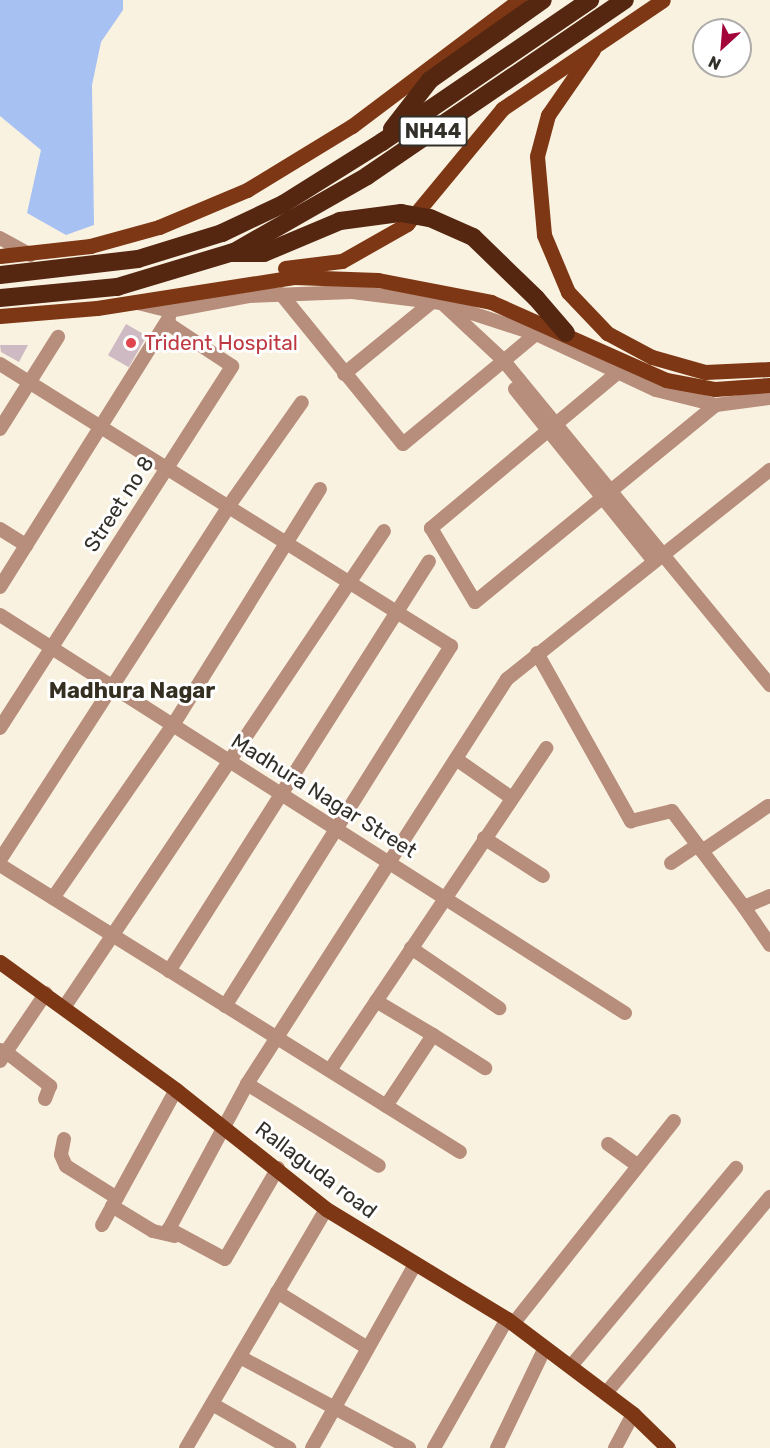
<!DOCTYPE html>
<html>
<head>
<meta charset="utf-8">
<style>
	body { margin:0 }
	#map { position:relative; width:770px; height:1448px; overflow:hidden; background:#faf2e1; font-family:Rubik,sans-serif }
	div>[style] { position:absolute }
	.water>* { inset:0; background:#a7c1f3 }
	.building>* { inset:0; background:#cdbac3; transform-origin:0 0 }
	.minor>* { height:14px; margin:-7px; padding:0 7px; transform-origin:7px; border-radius:7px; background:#b78d7b }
	.major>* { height:15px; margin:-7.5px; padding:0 7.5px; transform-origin:7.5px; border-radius:7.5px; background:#7e3714 }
	.highway>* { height:18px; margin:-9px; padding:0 9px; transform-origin:9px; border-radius:9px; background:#552711 }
	.highway-bridge>* { height:18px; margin:-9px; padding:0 9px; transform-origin:9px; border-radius:9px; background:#552711 }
	.dots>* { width:16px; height:16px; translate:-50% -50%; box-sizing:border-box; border:3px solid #fff; border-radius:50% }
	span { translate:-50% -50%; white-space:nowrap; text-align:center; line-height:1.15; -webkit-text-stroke:6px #fff; paint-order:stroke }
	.shield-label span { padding:2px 4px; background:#fff; border:2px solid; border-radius:4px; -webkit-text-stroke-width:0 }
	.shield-label { font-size:20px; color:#33302a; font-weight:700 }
	.health-label { font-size:21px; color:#be3a42 }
	.left { translate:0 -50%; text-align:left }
	.street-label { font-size:21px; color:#33302a }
	.neighbourhood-label { font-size:22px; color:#352f22; font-weight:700 }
	.north { position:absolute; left:692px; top:18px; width:60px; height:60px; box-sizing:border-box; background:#fff; border:2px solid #adacaa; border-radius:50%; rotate:206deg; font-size:16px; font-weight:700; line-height:24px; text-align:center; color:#33302a }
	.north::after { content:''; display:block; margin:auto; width:21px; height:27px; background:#a20439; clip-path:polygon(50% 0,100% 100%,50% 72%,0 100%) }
</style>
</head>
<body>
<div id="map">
	<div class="water">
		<div style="clip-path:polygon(0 0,123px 0,123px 10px,101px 42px,92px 85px,94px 225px,66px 235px,27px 213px,41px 150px,0 116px)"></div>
	</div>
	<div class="building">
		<div style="left:126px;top:324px;width:24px;height:36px;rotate:30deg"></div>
		<div style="clip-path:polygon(0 345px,28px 345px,19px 362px,1px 352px)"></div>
	</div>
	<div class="minor">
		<div style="left:0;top:238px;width:35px;rotate:29deg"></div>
		<div style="left:281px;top:294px;width:193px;rotate:50.9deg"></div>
		<div style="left:403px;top:444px;width:173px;rotate:-39.6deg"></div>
		<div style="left:138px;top:303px;width:32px;rotate:14deg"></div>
		<div style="left:169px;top:311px;width:81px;rotate:-10.6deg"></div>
		<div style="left:249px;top:296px;width:103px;rotate:-2.2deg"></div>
		<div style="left:352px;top:292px;width:90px;rotate:7deg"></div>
		<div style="left:441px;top:303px;width:100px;rotate:18.1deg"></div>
		<div style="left:536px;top:334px;width:132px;rotate:25deg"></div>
		<div style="left:656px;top:390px;width:62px;rotate:14deg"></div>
		<div style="left:716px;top:405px;width:54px;rotate:-7.4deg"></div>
		<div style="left:443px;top:304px;width:82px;rotate:43deg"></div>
		<div style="left:503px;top:360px;width:421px;rotate:50.6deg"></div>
		<div style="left:0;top:364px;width:532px;rotate:32.02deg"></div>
		<div style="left:451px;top:646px;width:425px;rotate:122.1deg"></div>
		<div style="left:344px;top:374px;width:114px;rotate:-39.3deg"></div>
		<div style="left:616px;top:374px;width:241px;rotate:140.2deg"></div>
		<div style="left:431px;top:528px;width:86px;rotate:59.3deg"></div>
		<div style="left:475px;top:602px;width:311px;rotate:-39.3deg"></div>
		<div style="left:515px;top:389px;width:218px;rotate:51.1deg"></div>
		<div style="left:0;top:429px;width:109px;rotate:-57.8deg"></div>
		<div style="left:0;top:529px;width:31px;rotate:32deg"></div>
		<div style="left:0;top:587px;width:318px;rotate:-57.9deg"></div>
		<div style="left:0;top:615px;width:741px;rotate:32.49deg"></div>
		<div style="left:537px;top:653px;width:193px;rotate:60.8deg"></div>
		<div style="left:631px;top:821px;width:42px;rotate:-13.7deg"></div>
		<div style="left:672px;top:811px;width:120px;rotate:53.1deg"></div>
		<div style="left:744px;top:907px;width:28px;rotate:-23deg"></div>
		<div style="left:0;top:728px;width:430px;rotate:-57.3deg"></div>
		<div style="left:232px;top:366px;width:74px;rotate:-146.5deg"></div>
		<div style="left:456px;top:759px;width:68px;rotate:34.9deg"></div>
		<div style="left:484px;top:838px;width:70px;rotate:32.8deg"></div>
		<div style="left:702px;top:851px;width:80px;rotate:-34.3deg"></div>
		<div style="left:0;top:860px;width:420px;rotate:-57.1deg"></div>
		<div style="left:228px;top:507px;width:128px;rotate:-54.8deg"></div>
		<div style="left:671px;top:863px;width:32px;rotate:-34deg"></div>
		<div style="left:0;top:865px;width:542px;rotate:31.96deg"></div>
		<div style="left:53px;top:898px;width:211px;rotate:-55.3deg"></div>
		<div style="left:173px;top:725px;width:278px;rotate:-58.1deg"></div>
		<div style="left:744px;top:907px;width:46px;rotate:55.6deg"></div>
		<div style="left:411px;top:948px;width:107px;rotate:34.3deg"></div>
		<div style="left:169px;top:971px;width:485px;rotate:-57.6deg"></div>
		<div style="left:376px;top:1001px;width:66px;rotate:30.8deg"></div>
		<div style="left:433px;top:1035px;width:85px;rotate:123.5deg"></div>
		<div style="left:65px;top:1006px;width:572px;rotate:-56.12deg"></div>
		<div style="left:433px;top:1035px;width:62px;rotate:32.4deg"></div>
		<div style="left:0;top:1050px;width:6px;rotate:18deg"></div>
		<div style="left:6px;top:1052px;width:71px;rotate:-55.9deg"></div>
		<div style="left:0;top:1061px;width:11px;rotate:-56deg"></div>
		<div style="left:6px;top:1052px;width:56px;rotate:37.7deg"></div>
		<div style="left:50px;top:1086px;width:14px;rotate:111deg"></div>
		<div style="left:330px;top:1070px;width:388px;rotate:-56.1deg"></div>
		<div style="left:247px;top:1084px;width:155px;rotate:31.8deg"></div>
		<div style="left:64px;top:1139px;width:16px;rotate:101deg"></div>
		<div style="left:61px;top:1155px;width:12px;rotate:66deg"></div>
		<div style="left:66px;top:1166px;width:60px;rotate:32.1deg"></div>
		<div style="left:608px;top:1144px;width:37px;rotate:36deg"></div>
		<div style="left:278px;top:1168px;width:105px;rotate:120.2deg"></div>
		<div style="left:225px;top:1259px;width:64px;rotate:-151.8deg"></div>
		<div style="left:169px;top:1229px;width:165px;rotate:-61.7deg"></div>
		<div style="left:247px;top:1084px;width:481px;rotate:-57.3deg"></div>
		<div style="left:507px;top:679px;width:336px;rotate:-38.5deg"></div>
		<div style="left:112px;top:1206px;width:48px;rotate:31.4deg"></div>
		<div style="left:153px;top:1231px;width:22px;rotate:13deg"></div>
		<div style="left:102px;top:1225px;width:154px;rotate:-61.3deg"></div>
		<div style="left:277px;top:1292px;width:105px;rotate:31.7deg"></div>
		<div style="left:513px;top:1324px;width:259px;rotate:-51.6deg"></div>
		<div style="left:240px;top:1357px;width:192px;rotate:28.3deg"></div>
		<div style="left:571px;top:1366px;width:258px;rotate:-50.2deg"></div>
		<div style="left:606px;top:1393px;width:256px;rotate:-50.1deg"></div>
		<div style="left:212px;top:1404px;width:89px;rotate:29.7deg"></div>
		<div style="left:186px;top:1448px;width:277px;rotate:-59.6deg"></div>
		<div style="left:312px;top:1448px;width:209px;rotate:-60.7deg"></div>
		<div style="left:434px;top:1448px;width:148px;rotate:-60.5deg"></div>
		<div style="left:497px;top:1448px;width:111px;rotate:-64.4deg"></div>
		<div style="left:615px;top:1448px;width:38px;rotate:-62deg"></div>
	</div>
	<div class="major">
		<div style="left:593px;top:50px;width:79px;rotate:124.7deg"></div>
		<div style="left:548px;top:115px;width:42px;rotate:105deg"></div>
		<div style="left:537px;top:156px;width:79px;rotate:84.9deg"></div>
		<div style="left:544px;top:235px;width:62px;rotate:67.2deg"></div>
		<div style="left:568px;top:292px;width:57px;rotate:46.4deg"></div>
		<div style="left:607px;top:333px;width:51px;rotate:28.1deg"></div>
		<div style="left:652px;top:357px;width:55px;rotate:15.8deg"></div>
		<div style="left:705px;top:372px;width:65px;rotate:-2.6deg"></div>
		<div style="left:0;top:256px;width:91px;rotate:-6.3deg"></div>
		<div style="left:90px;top:246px;width:72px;rotate:-15.4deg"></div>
		<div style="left:159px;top:227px;width:95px;rotate:-22.8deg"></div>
		<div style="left:247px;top:190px;width:123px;rotate:-31.4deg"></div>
		<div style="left:352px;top:126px;width:209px;rotate:-37deg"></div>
		<div style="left:285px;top:268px;width:57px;rotate:-7deg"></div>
		<div style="left:342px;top:261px;width:75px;rotate:-29.6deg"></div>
		<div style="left:407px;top:224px;width:149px;rotate:-50.4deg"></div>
		<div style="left:502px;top:109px;width:194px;rotate:-34.1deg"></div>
		<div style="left:0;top:316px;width:97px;rotate:-4.7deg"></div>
		<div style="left:97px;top:308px;width:199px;rotate:-8.9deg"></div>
		<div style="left:294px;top:277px;width:84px;rotate:2deg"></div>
		<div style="left:378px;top:280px;width:115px;rotate:11deg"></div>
		<div style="left:491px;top:302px;width:192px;rotate:24deg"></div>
		<div style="left:666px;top:380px;width:50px;rotate:10.4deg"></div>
		<div style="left:715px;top:389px;width:55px;rotate:-4.2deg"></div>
		<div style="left:0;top:962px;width:218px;rotate:36deg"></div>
		<div style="left:176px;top:1090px;width:191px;rotate:38.4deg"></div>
		<div style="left:326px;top:1209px;width:212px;rotate:31.3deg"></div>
		<div style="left:507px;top:1319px;width:158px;rotate:37deg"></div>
		<div style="left:633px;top:1414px;width:49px;rotate:44.2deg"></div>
	</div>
	<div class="highway">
		<div style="left:392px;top:129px;width:62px;rotate:-52.2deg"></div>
		<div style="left:430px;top:80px;width:138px;rotate:-35.3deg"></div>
		<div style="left:0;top:275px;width:139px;rotate:-6.6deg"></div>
		<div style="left:138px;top:259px;width:88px;rotate:-17.2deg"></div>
		<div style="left:222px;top:233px;width:68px;rotate:-25.4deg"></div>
		<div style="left:283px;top:204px;width:117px;rotate:-32.1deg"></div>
		<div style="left:382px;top:142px;width:252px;rotate:-34.3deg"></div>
		<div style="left:0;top:298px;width:118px;rotate:-5.4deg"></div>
		<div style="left:117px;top:287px;width:122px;rotate:-16.7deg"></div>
		<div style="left:234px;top:252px;width:153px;rotate:-29.7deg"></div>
		<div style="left:367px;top:176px;width:312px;rotate:-34.3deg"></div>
		<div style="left:536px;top:298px;width:46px;rotate:49.4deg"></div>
	</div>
	<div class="highway-bridge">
		<div style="left:231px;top:253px;width:33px"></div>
		<div style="left:264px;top:253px;width:82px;rotate:-22.8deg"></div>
		<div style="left:340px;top:221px;width:62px;rotate:-7.5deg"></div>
		<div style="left:401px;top:213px;width:29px;rotate:10deg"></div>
		<div style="left:430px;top:218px;width:47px;rotate:23.8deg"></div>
		<div style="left:473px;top:237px;width:88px;rotate:44.1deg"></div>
	</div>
	<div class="dots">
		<div style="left:131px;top:343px;background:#e0444e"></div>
	</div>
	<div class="shield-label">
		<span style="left:433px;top:131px">NH44</span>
	</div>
	<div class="health-label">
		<span class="left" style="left:144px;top:343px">Trident Hospital</span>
	</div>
	<div class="street-label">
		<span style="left:119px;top:504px;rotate:-57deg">Street no 8</span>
		<span style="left:324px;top:796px;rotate:32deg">Madhura Nagar Street</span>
		<span style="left:316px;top:1170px;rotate:37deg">Rallaguda road</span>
	</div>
	<div class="neighbourhood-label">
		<span style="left:132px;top:691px">Madhura Nagar</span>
	</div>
	<div class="north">N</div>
</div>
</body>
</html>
